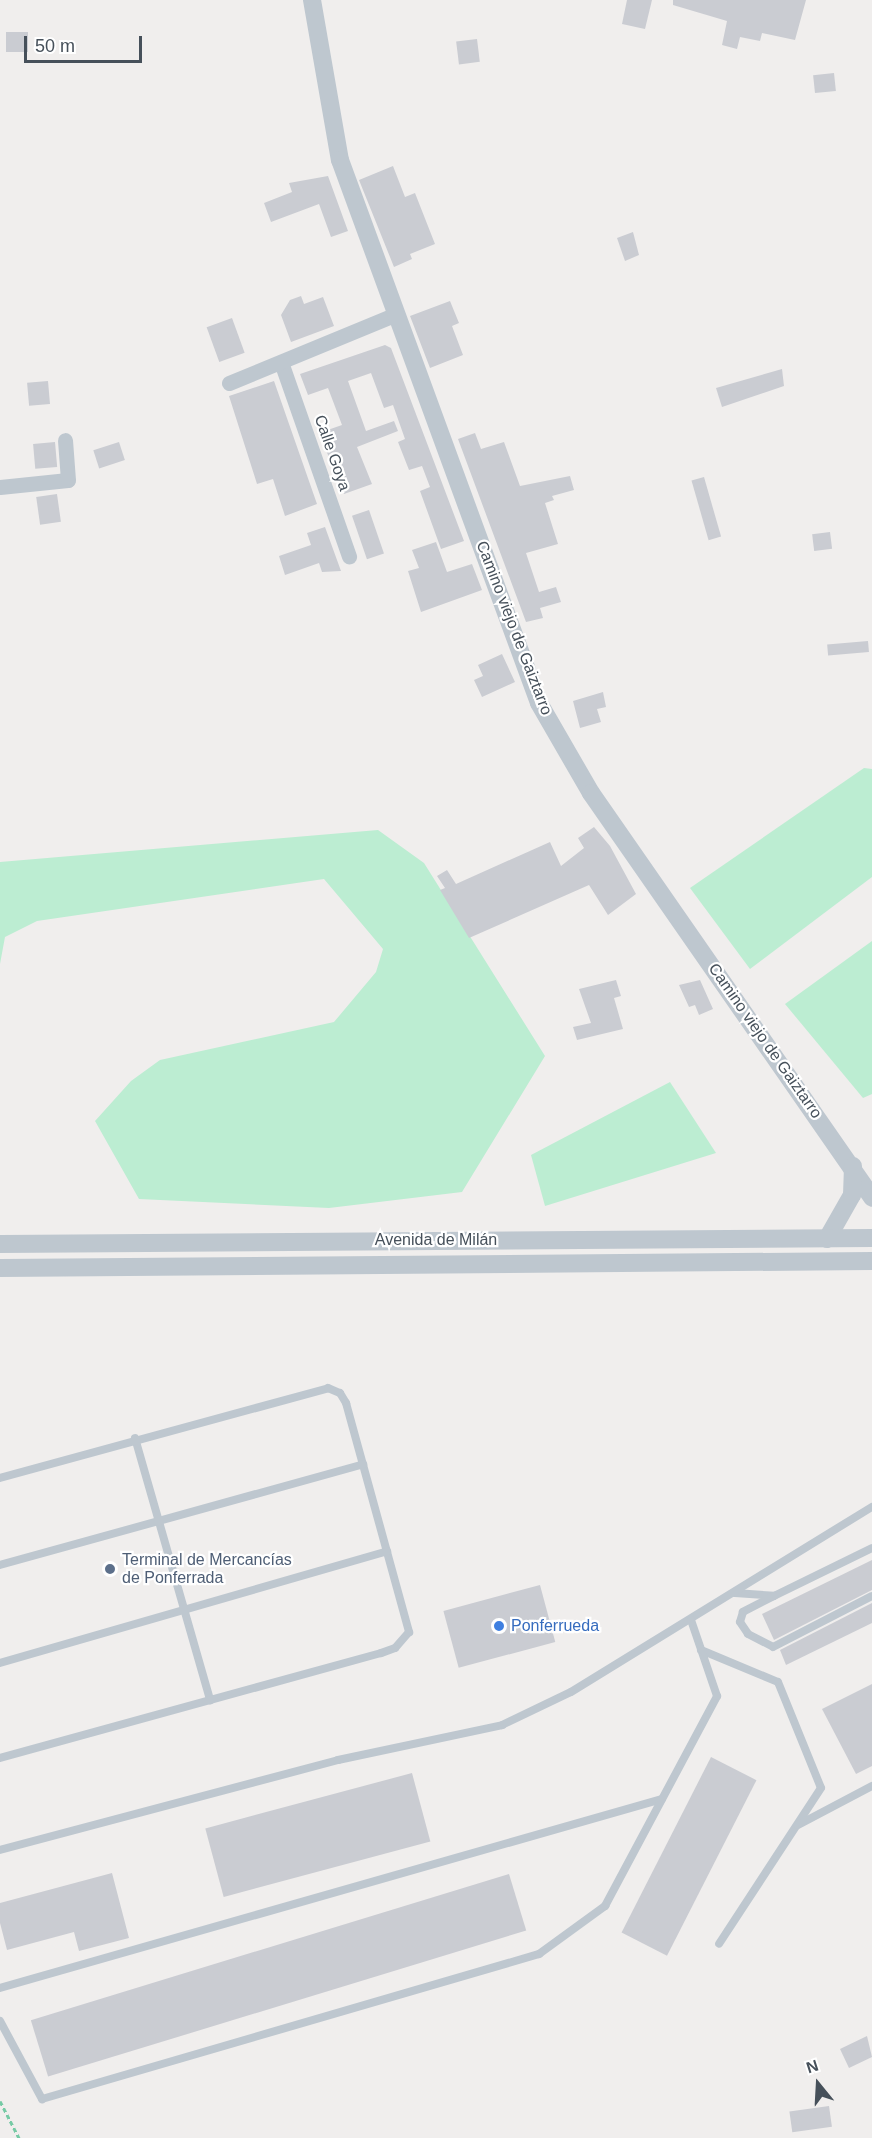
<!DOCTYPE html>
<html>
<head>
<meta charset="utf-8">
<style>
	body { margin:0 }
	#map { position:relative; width:872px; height:2138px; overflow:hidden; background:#f0eeed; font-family:Arial,sans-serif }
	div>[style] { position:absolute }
	.green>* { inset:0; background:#bcedd2 }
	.building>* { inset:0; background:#caccd2; transform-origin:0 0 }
	.path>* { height:3px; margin-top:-1.5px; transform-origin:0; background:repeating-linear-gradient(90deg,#76caa5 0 4.5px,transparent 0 7.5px) }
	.service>* { height:8px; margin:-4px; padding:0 4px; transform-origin:4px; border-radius:4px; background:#bec7cf }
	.minor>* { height:15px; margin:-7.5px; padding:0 7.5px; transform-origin:7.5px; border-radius:7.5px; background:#bec7cf }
	.tertiary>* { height:18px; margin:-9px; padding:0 9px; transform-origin:9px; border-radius:9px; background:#bec7cf }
	.dots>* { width:16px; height:16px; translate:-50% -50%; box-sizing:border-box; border:3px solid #fff; border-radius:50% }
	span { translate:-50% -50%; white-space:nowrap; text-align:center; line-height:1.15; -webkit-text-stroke:4.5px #fff; paint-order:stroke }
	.street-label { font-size:16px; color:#46505a }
	.service-label { font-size:16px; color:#4e5e75 }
	.left { translate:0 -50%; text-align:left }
	.shop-label { font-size:16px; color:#366cbe }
	.north { position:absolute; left:788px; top:2054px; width:60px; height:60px; -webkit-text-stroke:4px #fff; paint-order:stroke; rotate:342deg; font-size:16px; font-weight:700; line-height:24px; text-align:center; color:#46505a }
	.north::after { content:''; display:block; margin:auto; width:21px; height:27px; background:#46505a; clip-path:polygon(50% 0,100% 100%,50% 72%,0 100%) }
	.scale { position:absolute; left:24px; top:36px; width:118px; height:27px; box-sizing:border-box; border:3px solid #46505a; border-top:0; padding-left:8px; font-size:18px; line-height:21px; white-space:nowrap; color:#46505a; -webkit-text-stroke:4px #fff; paint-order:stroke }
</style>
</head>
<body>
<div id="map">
	<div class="green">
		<div style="clip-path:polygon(864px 768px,872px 769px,872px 877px,750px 969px,690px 888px)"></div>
		<div style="clip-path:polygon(378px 830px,424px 863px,545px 1056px,462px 1192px,329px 1208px,139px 1199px,95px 1121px,131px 1081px,160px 1060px,334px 1022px,376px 972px,383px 949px,324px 879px,37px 921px,5px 937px,0 964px,0 862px)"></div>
		<div style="clip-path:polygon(872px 941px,872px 1094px,863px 1098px,785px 1004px)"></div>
		<div style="clip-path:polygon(670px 1082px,716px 1153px,545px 1206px,531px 1155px)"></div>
	</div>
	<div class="building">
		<div style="clip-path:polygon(627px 0,652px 0,645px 29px,622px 24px)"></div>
		<div style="clip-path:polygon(673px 0,806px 0,795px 40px,762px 33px,760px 41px,740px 37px,737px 49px,722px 45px,727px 21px,673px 5px)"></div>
		<div style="left:6px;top:32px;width:22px;height:20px"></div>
		<div style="left:477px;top:39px;width:23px;height:21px;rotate:83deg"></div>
		<div style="left:834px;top:73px;width:18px;height:21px;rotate:84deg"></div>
		<div style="clip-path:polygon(393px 166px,405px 197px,415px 193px,435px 244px,410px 254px,412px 259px,394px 267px,359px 180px)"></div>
		<div style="clip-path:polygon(328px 176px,348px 231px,331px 237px,319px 204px,271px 222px,264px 203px,292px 192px,289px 183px)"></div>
		<div style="clip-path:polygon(633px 232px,639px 255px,625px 261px,617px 238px)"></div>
		<div style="clip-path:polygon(301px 296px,304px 304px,323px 297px,334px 326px,291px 342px,281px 315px,290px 300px)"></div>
		<div style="clip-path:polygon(450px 301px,459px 323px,452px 326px,463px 355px,430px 368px,410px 316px)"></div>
		<div style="left:232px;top:318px;width:37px;height:27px;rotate:70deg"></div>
		<div style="clip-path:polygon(385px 345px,391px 348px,464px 541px,441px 549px,420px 491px,430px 487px,422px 466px,409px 470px,398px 442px,405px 439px,393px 405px,384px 408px,371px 373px,348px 381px,366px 431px,394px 421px,398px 431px,357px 447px,372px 484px,344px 494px,319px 433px,342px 425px,328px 388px,308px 395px,300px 374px)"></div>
		<div style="clip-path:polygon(782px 369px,784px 386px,722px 407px,716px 388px)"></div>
		<div style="left:48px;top:381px;width:23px;height:21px;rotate:85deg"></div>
		<div style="clip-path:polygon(274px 381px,317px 504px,285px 516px,273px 479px,257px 484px,229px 396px)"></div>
		<div style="clip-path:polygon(475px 433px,481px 449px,504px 442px,520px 486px,570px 476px,574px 490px,552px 496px,554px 500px,545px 503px,558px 544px,526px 553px,539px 592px,556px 587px,561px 602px,540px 608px,543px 618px,526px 622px,458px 439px)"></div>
		<div style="left:55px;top:442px;width:25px;height:22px;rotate:85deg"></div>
		<div style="left:119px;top:442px;width:19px;height:27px;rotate:72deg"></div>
		<div style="left:704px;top:477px;width:62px;height:13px;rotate:74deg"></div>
		<div style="left:57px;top:494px;width:28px;height:21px;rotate:82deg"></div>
		<div style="left:369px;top:510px;width:46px;height:18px;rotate:71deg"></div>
		<div style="clip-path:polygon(325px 527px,341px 571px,322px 572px,319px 563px,285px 575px,279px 556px,311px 545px,307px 533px)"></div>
		<div style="left:830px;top:532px;width:17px;height:18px;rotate:83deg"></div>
		<div style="clip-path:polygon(436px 542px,447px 572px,472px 564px,482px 590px,421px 612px,408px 571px,419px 568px,412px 550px)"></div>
		<div style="left:868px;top:641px;width:11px;height:41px;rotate:85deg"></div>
		<div style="clip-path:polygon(502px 654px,515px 682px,482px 697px,474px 680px,483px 676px,478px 665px)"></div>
		<div style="clip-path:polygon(603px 692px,606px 707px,597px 709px,601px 722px,580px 728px,573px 701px)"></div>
		<div style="clip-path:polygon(594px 827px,610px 846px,636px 894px,608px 915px,589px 885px,469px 938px,440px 890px,445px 888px,437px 876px,447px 870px,456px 884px,550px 842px,561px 866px,584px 848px,578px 838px)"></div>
		<div style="clip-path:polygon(616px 980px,621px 996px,614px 998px,623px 1029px,577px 1040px,573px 1027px,591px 1023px,579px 989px)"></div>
		<div style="clip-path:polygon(700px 980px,713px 1009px,699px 1015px,695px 1005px,689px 1007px,679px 985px)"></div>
		<div style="clip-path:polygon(872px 1560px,872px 1590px,774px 1640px,762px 1614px)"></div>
		<div style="left:540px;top:1585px;width:59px;height:100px;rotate:75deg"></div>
		<div style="clip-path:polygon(872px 1603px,872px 1623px,786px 1665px,780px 1650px)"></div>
		<div style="clip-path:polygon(872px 1684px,872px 1766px,856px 1774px,822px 1709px)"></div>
		<div style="left:711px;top:1757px;width:51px;height:197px;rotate:27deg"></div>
		<div style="left:412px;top:1773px;width:71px;height:214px;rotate:75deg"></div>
		<div style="clip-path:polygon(112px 1873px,129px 1938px,79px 1951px,74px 1932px,7px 1950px,0 1923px,0 1903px)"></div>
		<div style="left:509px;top:1874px;width:59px;height:500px;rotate:73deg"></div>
		<div style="clip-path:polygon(867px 2036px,872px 2057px,849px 2068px,840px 2049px)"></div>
		<div style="left:829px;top:2106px;width:21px;height:40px;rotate:82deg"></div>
	</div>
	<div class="path">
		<div style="left:0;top:2101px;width:42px;rotate:62.8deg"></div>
	</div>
	<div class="service">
		<div style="left:135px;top:1438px;width:273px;rotate:74deg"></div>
		<div style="left:0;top:1478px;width:340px;rotate:-15.3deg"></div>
		<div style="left:328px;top:1388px;width:13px;rotate:23deg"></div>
		<div style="left:340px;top:1393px;width:12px;rotate:59deg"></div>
		<div style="left:346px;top:1403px;width:238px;rotate:74.6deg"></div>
		<div style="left:409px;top:1632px;width:21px;rotate:131deg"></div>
		<div style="left:395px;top:1648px;width:15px;rotate:160deg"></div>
		<div style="left:381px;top:1653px;width:395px;rotate:164.6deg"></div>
		<div style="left:0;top:1565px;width:377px;rotate:-15.5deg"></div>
		<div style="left:735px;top:1593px;width:39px;rotate:4deg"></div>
		<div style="left:774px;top:1596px;width:109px;rotate:-26.1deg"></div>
		<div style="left:774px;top:1596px;width:35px;rotate:153deg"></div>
		<div style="left:743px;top:1612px;width:10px;rotate:107deg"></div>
		<div style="left:740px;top:1622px;width:14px;rotate:56deg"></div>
		<div style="left:748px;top:1634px;width:28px;rotate:27deg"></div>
		<div style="left:773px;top:1647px;width:111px;rotate:-27.3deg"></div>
		<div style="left:701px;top:1650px;width:83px;rotate:22.6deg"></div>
		<div style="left:778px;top:1682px;width:114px;rotate:67.9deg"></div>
		<div style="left:821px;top:1788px;width:186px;rotate:123.2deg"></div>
		<div style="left:0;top:1663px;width:403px;rotate:-16.1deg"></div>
		<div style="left:798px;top:1825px;width:84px;rotate:-27.8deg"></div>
		<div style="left:0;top:1850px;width:350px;rotate:-14.9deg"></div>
		<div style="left:338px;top:1760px;width:168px;rotate:-12deg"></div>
		<div style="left:502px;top:1725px;width:76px;rotate:-25.6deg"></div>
		<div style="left:571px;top:1692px;width:353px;rotate:-31.6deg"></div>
		<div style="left:0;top:1988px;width:688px;rotate:-15.93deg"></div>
		<div style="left:0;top:2021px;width:89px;rotate:61.7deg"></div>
		<div style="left:42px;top:2099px;width:518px;rotate:-16.26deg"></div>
		<div style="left:539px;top:1954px;width:82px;rotate:-36deg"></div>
		<div style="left:605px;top:1906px;width:238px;rotate:-61.9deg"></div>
		<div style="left:717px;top:1696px;width:80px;rotate:-108.9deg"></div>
	</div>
	<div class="minor">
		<div style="left:281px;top:362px;width:206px;rotate:70.7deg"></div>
		<div style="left:229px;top:383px;width:181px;rotate:-22.4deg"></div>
		<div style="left:0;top:487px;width:68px;rotate:-5.9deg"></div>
		<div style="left:68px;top:480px;width:40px;rotate:-94.3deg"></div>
	</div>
	<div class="tertiary">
		<div style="left:312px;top:0;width:162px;rotate:80.1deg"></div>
		<div style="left:340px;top:160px;width:578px;rotate:69.87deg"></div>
		<div style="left:539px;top:703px;width:104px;rotate:60deg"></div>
		<div style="left:591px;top:793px;width:493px;rotate:55.2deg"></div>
		<div style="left:827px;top:1239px;width:51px;rotate:-60.4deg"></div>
		<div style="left:852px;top:1195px;width:29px;rotate:-88deg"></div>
		<div style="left:0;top:1244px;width:872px;rotate:-0.39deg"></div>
		<div style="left:0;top:1268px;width:872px;rotate:-0.46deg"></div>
	</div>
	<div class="dots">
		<div style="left:110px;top:1569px;background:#5c6f8a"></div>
		<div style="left:499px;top:1626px;background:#3f7fe0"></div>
	</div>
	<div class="street-label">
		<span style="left:332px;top:453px;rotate:71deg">Calle Goya</span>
		<span style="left:514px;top:628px;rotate:69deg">Camino viejo de Gaiztarro</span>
		<span style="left:765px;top:1041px;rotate:55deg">Camino viejo de Gaiztarro</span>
		<span style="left:436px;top:1240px">Avenida de Milán</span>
	</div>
	<div class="service-label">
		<span class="left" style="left:122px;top:1569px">Terminal de Mercancías<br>de Ponferrada</span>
	</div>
	<div class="shop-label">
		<span class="left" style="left:511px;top:1626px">Ponferrueda</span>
	</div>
	<div class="north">N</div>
	<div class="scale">50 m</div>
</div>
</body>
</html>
